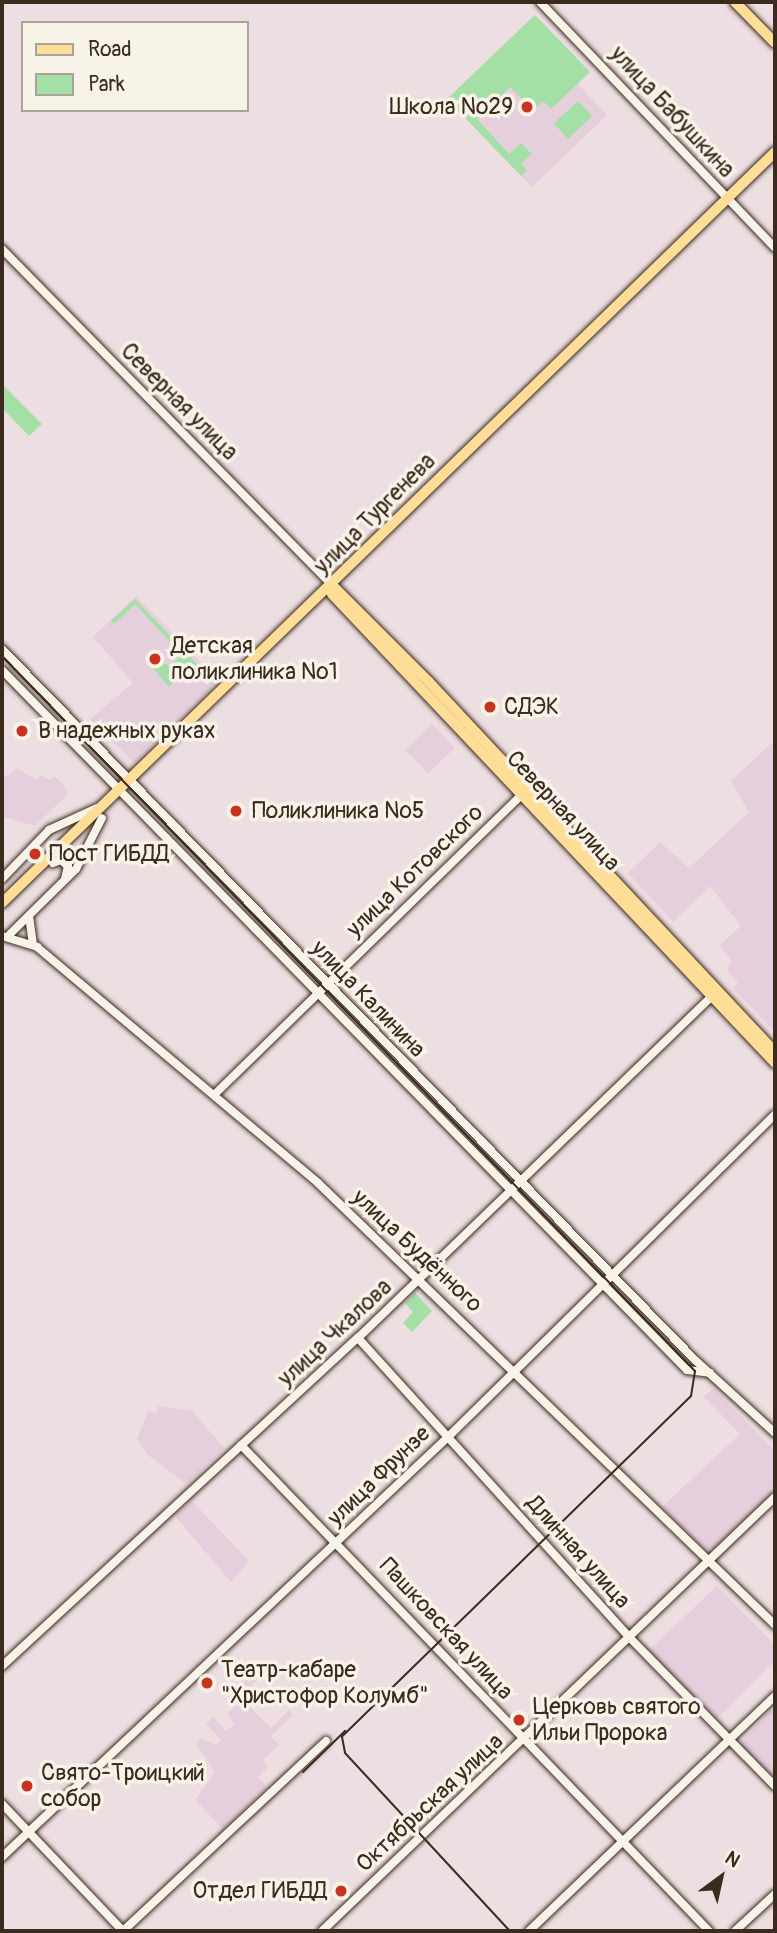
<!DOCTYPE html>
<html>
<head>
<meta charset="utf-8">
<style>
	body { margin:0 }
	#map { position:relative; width:777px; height:1933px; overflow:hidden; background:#eddee1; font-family:Pangolin,sans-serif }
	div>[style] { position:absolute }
	.built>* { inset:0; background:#e6cfdc; transform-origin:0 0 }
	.green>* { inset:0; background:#a4e0a6; transform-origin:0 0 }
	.roads { filter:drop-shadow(0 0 2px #3b2a1e) drop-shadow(0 0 2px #3b2a1e) }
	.secondary>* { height:8px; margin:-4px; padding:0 4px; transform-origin:4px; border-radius:4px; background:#f7f3e8 }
	.primary>* { height:10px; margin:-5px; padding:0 5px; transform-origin:5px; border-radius:5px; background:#fedd96 }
	.highway>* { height:10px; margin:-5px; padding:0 5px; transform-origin:5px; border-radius:5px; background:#fedd96 }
	.tram>* { height:2px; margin:-1px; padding:0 1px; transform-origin:1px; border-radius:1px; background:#3b2a1e }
	.dots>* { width:19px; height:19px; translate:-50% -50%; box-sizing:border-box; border:4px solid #f7f3e8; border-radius:50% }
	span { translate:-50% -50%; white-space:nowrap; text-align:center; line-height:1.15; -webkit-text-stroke:7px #f7f3e8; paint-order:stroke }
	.poi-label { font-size:23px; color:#3b2a1e }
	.right { translate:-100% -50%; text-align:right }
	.left { translate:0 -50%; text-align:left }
	.street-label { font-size:23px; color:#3b2a1e }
	.frame { position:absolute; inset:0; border:4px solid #3b2a1e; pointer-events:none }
	.legend { position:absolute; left:21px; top:21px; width:228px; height:91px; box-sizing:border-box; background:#f7f3e8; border:2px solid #aca397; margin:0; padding:9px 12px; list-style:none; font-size:21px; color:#3b2a1e }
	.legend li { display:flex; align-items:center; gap:14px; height:35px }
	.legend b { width:35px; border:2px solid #aca397 }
	.north { position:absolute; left:686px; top:1842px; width:70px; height:70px; -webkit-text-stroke:5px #f7f3e8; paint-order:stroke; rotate:33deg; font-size:19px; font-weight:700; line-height:28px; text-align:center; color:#3b2a1e }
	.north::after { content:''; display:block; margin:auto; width:24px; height:32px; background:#3b2a1e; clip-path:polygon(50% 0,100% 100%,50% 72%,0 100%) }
</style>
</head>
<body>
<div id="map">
	<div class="built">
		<div style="clip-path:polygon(535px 15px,590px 72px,578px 84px,607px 115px,532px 187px,447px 99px)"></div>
		<div style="clip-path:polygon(136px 596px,219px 681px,134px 763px,90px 719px,133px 683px,93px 637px)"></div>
		<div style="left:432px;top:724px;width:33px;height:37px;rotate:46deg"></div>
		<div style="clip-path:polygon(775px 740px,775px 1032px,733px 988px,738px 983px,727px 971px,731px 959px,719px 946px,741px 926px,710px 886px,673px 922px,628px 873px,660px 842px,689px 868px,749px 812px,731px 781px)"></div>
		<div style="clip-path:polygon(16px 768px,36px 780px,41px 775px,50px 780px,55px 777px,64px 785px,67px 795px,35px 826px,2px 816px,2px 772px,8px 777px)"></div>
		<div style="clip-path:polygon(713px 1388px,775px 1451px,775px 1494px,720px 1548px,705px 1549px,662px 1507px,740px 1434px,704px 1397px)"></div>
		<div style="clip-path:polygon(158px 1406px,192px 1411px,225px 1449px,186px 1484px,148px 1455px,137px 1439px,148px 1411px,157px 1413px)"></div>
		<div style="clip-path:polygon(192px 1501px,249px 1561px,231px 1582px,175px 1516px)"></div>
		<div style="clip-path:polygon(717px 1586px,775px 1645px,775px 1660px,715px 1721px,649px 1650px)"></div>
		<div style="clip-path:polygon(252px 1673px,258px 1678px,243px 1695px,253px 1710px,271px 1728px,289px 1710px,293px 1715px,271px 1736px,279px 1745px,263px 1760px,268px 1767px,258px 1777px,267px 1787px,223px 1829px,195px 1800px,215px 1772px,196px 1744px,202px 1738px,215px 1745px,221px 1740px,206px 1724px,213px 1717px,226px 1731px,235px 1724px,227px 1714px,236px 1705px,229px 1698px)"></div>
		<div style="clip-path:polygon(771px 1710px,775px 1714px,775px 1782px,737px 1746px)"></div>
	</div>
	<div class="green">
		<div style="clip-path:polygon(535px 15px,590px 72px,551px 109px,543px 101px,533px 110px,510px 87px,477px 119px,509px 154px,521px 143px,532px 154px,521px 164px,527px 171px,521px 176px,447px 99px)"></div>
		<div style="left:578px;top:101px;width:21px;height:33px;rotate:47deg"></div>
		<div style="clip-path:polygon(2px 384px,42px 424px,29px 436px,2px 408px)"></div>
		<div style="clip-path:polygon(135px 599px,213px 681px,212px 683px,200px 670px,191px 678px,183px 672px,169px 687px,147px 661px,152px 657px,170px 666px,182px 655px,135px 604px,114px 624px,111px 621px)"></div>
		<div style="clip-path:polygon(415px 1293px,432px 1311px,412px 1332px,403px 1323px,413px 1312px,405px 1303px)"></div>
	</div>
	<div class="roads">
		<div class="secondary">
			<div style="left:540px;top:2px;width:340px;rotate:46.3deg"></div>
			<div style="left:2px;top:249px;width:467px;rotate:45.5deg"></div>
			<div style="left:2px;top:649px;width:994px;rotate:45.73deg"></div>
			<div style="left:696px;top:1361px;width:107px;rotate:42.3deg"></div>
			<div style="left:2px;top:670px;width:979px;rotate:45.62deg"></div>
			<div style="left:687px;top:1370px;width:23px;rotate:7deg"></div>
			<div style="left:53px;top:863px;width:9px;rotate:-21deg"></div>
			<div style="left:61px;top:860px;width:9px;rotate:41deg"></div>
			<div style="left:68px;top:866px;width:13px;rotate:103deg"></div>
			<div style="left:2px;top:879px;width:68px;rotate:-46.2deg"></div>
			<div style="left:49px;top:830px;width:53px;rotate:-24.6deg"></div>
			<div style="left:29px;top:916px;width:27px;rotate:82deg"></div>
			<div style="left:2px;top:936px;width:37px;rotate:17deg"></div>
			<div style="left:37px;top:947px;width:367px;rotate:40deg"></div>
			<div style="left:318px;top:1183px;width:636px;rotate:44.04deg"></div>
			<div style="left:7px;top:937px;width:97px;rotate:-44.6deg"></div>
			<div style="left:76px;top:869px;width:57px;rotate:-63deg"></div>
			<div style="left:215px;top:1094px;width:429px;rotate:-44.3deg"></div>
			<div style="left:358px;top:1338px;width:405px;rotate:47.8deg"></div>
			<div style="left:630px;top:1638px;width:207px;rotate:45.6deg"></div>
			<div style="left:241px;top:1445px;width:675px;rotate:46.08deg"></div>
			<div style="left:2px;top:1666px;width:484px;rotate:-42.7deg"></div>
			<div style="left:358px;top:1338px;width:496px;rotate:-44deg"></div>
			<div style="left:2px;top:1804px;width:175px;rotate:46.4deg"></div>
			<div style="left:2px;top:1857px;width:611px;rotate:-43.28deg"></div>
			<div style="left:447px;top:1438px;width:460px;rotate:-44.6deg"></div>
			<div style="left:123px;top:1931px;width:278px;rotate:-43.1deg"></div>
			<div style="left:322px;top:1931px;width:627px;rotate:-43.77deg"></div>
			<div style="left:529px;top:1931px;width:340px;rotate:-43.7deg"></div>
			<div style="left:735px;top:1931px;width:54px;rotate:-42.8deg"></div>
		</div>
		<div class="primary">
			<div style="left:329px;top:582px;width:12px;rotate:76deg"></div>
			<div style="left:332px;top:594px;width:645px;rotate:46.63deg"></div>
			<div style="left:329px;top:582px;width:140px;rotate:45deg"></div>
			<div style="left:428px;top:681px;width:508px;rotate:46.91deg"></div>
		</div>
		<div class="highway">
			<div style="left:735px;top:2px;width:57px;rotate:45.7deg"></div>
			<div style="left:2px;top:903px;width:1078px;rotate:-44.17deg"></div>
		</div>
	</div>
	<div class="tram">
		<div style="left:2px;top:656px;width:996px;rotate:45.9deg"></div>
		<div style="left:695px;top:1371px;width:25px;rotate:99deg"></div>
		<div style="left:691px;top:1396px;width:488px;rotate:135.7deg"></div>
		<div style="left:342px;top:1737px;width:16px;rotate:79deg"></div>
		<div style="left:345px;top:1753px;width:243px;rotate:47.2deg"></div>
		<div style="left:303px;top:1772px;width:59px;rotate:-44.3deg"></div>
	</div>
	<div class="dots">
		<div style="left:527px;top:107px;background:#c8321e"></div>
		<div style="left:155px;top:659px;background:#c8321e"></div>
		<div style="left:490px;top:707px;background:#c8321e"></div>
		<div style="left:22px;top:731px;background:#c8321e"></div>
		<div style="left:236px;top:811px;background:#c8321e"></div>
		<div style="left:35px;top:854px;background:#c8321e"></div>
		<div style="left:207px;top:1683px;background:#c8321e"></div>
		<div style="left:519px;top:1720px;background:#c8321e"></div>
		<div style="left:27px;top:1786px;background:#c8321e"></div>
		<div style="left:341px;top:1891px;background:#c8321e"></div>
	</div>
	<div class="poi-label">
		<span class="right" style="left:513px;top:107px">Школа №29</span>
		<span class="left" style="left:171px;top:659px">Детская<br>поликлиника №1</span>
		<span class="left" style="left:504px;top:707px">СДЭК</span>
		<span class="left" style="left:38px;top:731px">В надежных руках</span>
		<span class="left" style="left:252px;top:811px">Поликлиника №5</span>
		<span class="left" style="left:49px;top:854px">Пост ГИБДД</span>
		<span class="left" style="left:221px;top:1683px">Театр-кабаре<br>"Христофор Колумб"</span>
		<span class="left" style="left:533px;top:1720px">Церковь святого<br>Ильи Пророка</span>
		<span class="left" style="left:41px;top:1786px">Свято-Троицкий<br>собор</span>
		<span class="right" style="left:327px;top:1891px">Отдел ГИБДД</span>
	</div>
	<div class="street-label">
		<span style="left:672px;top:112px;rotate:47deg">улица Бабушкина</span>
		<span style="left:179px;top:402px;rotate:45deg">Северная улица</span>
		<span style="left:375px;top:514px;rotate:-45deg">улица Тургенева</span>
		<span style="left:563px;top:811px;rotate:47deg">Северная улица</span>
		<span style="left:415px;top:871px;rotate:-44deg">улица Котовского</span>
		<span style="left:368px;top:999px;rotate:46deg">улица Калинина</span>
		<span style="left:417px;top:1251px;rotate:43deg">улица Будённого</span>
		<span style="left:335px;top:1333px;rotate:-43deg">улица Чкалова</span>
		<span style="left:379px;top:1476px;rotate:-44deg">улица Фрунзе</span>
		<span style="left:578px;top:1552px;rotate:48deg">Длинная улица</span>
		<span style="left:446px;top:1629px;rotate:47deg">Пашковская улица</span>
		<span style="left:430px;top:1803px;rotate:-43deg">Октябрьская улица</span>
	</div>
	<div class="frame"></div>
	<ul class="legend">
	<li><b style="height:9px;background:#fedd96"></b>Road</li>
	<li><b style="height:19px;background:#a4e0a6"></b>Park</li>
	</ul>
	<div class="north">N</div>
</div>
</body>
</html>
